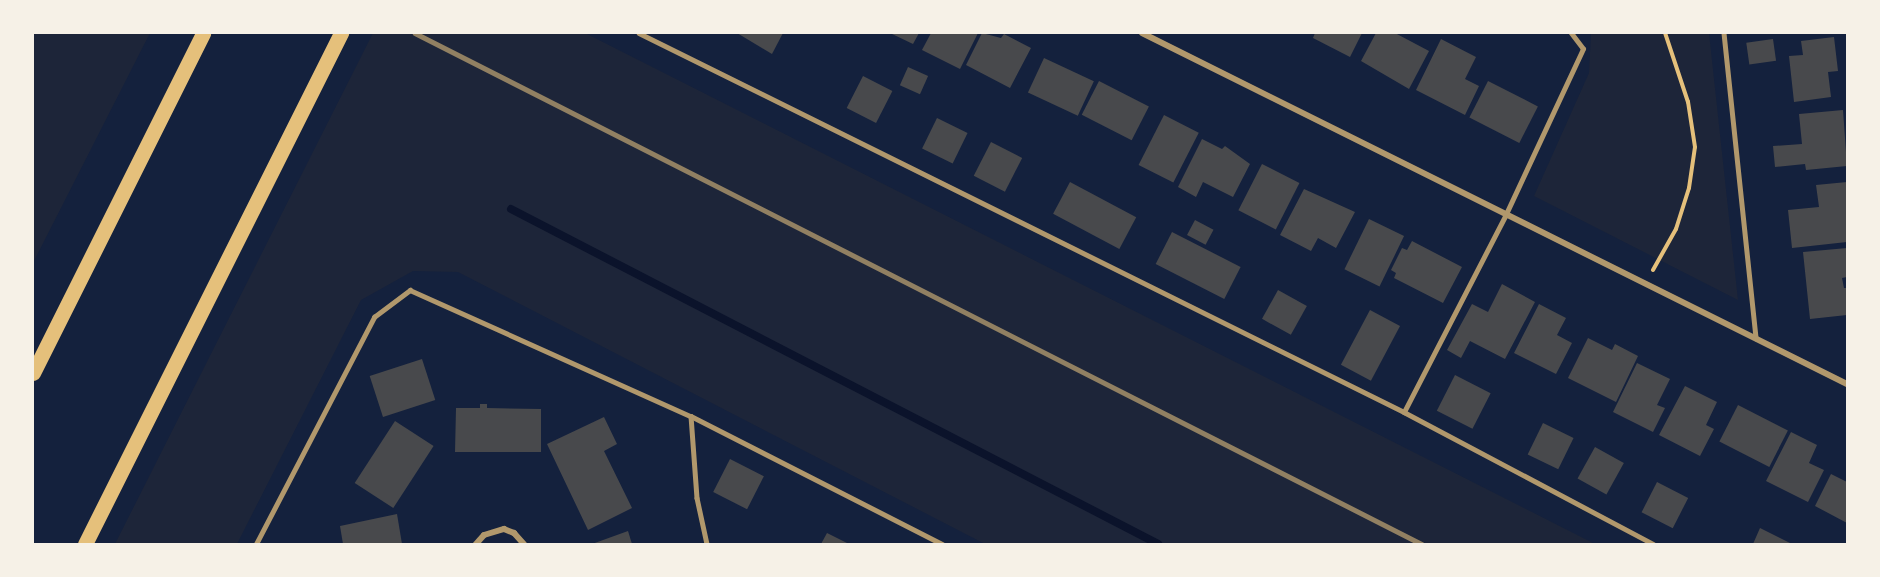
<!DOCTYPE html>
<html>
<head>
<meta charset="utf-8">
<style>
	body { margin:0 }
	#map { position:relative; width:1880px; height:577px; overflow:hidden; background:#14213d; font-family:"IBM Plex Sans",sans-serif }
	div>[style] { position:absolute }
	.green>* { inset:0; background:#1d2539 }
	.stream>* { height:8px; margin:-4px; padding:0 4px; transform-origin:4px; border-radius:4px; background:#0b132b }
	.building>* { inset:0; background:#48494c; transform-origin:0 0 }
	.path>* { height:4px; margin:-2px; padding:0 2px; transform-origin:2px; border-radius:2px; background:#e5c07b }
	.service>* { height:4.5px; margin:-2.25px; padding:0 2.25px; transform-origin:2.25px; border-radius:2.25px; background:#b1986c }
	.minor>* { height:6px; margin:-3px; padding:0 3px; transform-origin:3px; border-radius:3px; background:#b1986c }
	.primary>* { height:15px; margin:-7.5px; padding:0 7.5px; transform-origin:7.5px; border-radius:7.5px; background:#e5c07b }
	.rail>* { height:4.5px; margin:-2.25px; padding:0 2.25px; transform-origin:2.25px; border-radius:2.25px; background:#918062 }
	span { translate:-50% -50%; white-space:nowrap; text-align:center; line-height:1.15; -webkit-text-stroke:4.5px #f6f1e7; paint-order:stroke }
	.frame { position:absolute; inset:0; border:34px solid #f6f1e7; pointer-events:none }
</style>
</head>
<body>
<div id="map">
	<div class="green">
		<div style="clip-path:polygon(33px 33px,150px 33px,33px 263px)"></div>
		<div style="clip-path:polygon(373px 33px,585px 33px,1595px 544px,985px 544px,458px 272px,413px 271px,361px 300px,237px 544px,115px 544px)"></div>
		<div style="clip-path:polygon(1591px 33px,1709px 33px,1738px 300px,1534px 196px,1589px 73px)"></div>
	</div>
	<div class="stream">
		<div style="left:511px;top:209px;width:729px;rotate:27.37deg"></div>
	</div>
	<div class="building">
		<div style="clip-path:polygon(737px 33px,783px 33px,772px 54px)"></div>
		<div style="clip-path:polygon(890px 33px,919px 33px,913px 44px)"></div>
		<div style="clip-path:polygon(931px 33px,978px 33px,960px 69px,922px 50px)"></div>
		<div style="clip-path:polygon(982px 33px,1001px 38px,1004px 34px,1031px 48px,1010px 88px,966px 65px)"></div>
		<div style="clip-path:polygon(1315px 33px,1362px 33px,1350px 57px,1313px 38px)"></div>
		<div style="clip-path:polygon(1376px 33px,1395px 33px,1429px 51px,1409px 89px,1361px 61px)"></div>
		<div style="clip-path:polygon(1834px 37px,1838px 71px,1828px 72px,1831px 97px,1794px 102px,1789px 56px,1803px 55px,1801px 41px)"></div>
		<div style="clip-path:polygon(1441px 39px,1476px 57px,1465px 79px,1479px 86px,1465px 115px,1416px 90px)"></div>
		<div style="left:1773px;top:39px;width:22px;height:27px;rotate:82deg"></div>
		<div style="left:1044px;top:58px;width:55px;height:38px;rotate:25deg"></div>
		<div style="left:908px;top:67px;width:22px;height:20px;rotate:24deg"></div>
		<div style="left:863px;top:76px;width:33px;height:36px;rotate:27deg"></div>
		<div style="left:1099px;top:81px;width:56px;height:38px;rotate:27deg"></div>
		<div style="left:1488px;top:81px;width:56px;height:41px;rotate:27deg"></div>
		<div style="clip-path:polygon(1843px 110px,1847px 166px,1806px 170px,1805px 164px,1775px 167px,1773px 146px,1802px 144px,1799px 114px)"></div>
		<div style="left:1164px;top:115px;width:39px;height:56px;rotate:27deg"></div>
		<div style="left:937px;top:118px;width:34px;height:34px;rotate:26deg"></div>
		<div style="clip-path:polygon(1202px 139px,1222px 149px,1225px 146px,1250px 164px,1233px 197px,1203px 182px,1196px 197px,1178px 187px)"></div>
		<div style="left:991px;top:142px;width:35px;height:38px;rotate:27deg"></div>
		<div style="left:1262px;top:164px;width:42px;height:52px;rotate:27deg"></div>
		<div style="left:1070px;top:182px;width:75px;height:36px;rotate:28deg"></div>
		<div style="clip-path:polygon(1847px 182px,1847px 242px,1792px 248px,1788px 210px,1819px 207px,1816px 185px)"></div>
		<div style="clip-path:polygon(1304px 189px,1355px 212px,1336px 248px,1318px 238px,1311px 251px,1280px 235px)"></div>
		<div style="left:1369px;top:219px;width:39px;height:56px;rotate:26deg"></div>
		<div style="left:1195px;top:220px;width:21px;height:17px;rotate:28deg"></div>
		<div style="left:1172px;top:232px;width:77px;height:36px;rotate:27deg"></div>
		<div style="clip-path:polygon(1412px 241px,1462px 267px,1443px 303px,1394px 278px,1396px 273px,1391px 270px,1402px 248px,1407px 250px)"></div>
		<div style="clip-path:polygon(1847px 248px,1847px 277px,1842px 278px,1844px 288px,1847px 288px,1847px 315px,1810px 319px,1803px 252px)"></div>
		<div style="clip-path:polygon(1502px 284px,1535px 302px,1505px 359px,1470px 341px,1461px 358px,1447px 350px,1472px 304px,1488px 312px)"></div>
		<div style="left:1278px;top:290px;width:33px;height:33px;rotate:29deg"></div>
		<div style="clip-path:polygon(1539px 304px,1566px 318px,1557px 335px,1572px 343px,1556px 374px,1514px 353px)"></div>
		<div style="left:1370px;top:310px;width:34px;height:62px;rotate:28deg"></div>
		<div style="clip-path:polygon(1588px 338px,1612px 350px,1615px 344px,1638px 356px,1616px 402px,1568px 378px)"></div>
		<div style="left:422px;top:359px;width:43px;height:55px;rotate:72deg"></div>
		<div style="clip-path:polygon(1637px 363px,1670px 379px,1657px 405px,1665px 408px,1653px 432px,1613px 412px)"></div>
		<div style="left:1455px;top:375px;width:40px;height:40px;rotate:27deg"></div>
		<div style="clip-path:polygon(1685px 386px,1717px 402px,1706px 425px,1714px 429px,1700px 456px,1659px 435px)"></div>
		<div style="clip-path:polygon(480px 404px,487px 404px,487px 408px,541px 409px,541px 452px,455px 452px,456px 408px,480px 408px)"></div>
		<div style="left:1738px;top:405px;width:56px;height:41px;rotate:27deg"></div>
		<div style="clip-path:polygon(604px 417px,617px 444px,604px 451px,632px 508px,588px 530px,547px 444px)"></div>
		<div style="left:395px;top:421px;width:46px;height:74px;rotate:33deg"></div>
		<div style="left:1543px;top:423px;width:34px;height:35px;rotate:26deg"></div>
		<div style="clip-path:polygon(1791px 432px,1817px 445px,1809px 463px,1824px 470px,1808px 502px,1766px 481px)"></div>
		<div style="left:1595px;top:447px;width:33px;height:36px;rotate:29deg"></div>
		<div style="left:730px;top:459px;width:38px;height:37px;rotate:27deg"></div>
		<div style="clip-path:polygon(1831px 474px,1847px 482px,1847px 523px,1815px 506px)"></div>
		<div style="left:1657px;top:482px;width:35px;height:34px;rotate:27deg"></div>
		<div style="clip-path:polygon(397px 514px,402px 544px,343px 544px,340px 526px)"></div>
		<div style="clip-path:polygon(1760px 528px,1792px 544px,1753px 544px)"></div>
		<div style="clip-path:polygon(628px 531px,632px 544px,592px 544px)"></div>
		<div style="clip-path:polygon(827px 533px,849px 544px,821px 544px)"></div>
	</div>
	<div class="path">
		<div style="left:1653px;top:270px;width:47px;rotate:-60.7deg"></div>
		<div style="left:1676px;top:229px;width:43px;rotate:-72.4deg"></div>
		<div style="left:1689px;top:188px;width:41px;rotate:-81.7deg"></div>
		<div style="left:1695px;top:147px;width:46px;rotate:-98.8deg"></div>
		<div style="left:1688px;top:102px;width:73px;rotate:-108.4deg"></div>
	</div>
	<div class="service">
		<div style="left:639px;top:33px;width:854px;rotate:26.35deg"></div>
		<div style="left:1404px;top:412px;width:282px;rotate:27.9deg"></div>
		<div style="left:1724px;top:33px;width:307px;rotate:84deg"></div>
		<div style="left:1404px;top:412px;width:223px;rotate:-62.7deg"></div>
		<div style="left:1506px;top:214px;width:182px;rotate:-65deg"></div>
		<div style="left:1583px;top:49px;width:20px;rotate:-127deg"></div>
		<div style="left:691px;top:416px;width:82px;rotate:85.8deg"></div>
		<div style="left:697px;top:498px;width:47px;rotate:77.7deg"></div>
		<div style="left:256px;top:544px;width:256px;rotate:-62.5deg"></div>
		<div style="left:374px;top:317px;width:45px;rotate:-36.9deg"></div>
		<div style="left:410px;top:290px;width:308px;rotate:24.2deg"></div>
		<div style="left:691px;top:416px;width:282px;rotate:27deg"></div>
	</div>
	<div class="minor">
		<div style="left:1142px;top:33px;width:788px;rotate:26.47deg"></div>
		<div style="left:476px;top:544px;width:12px;rotate:-48deg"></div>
		<div style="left:484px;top:535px;width:21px;rotate:-17deg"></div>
		<div style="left:504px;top:529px;width:11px;rotate:22deg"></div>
		<div style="left:514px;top:533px;width:15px;rotate:48deg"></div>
	</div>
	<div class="primary">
		<div style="left:33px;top:373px;width:380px;rotate:-63.4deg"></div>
		<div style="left:85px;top:544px;width:572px;rotate:-63.39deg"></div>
	</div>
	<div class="rail">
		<div style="left:415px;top:33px;width:1129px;rotate:26.91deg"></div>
	</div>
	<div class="frame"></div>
</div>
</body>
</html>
